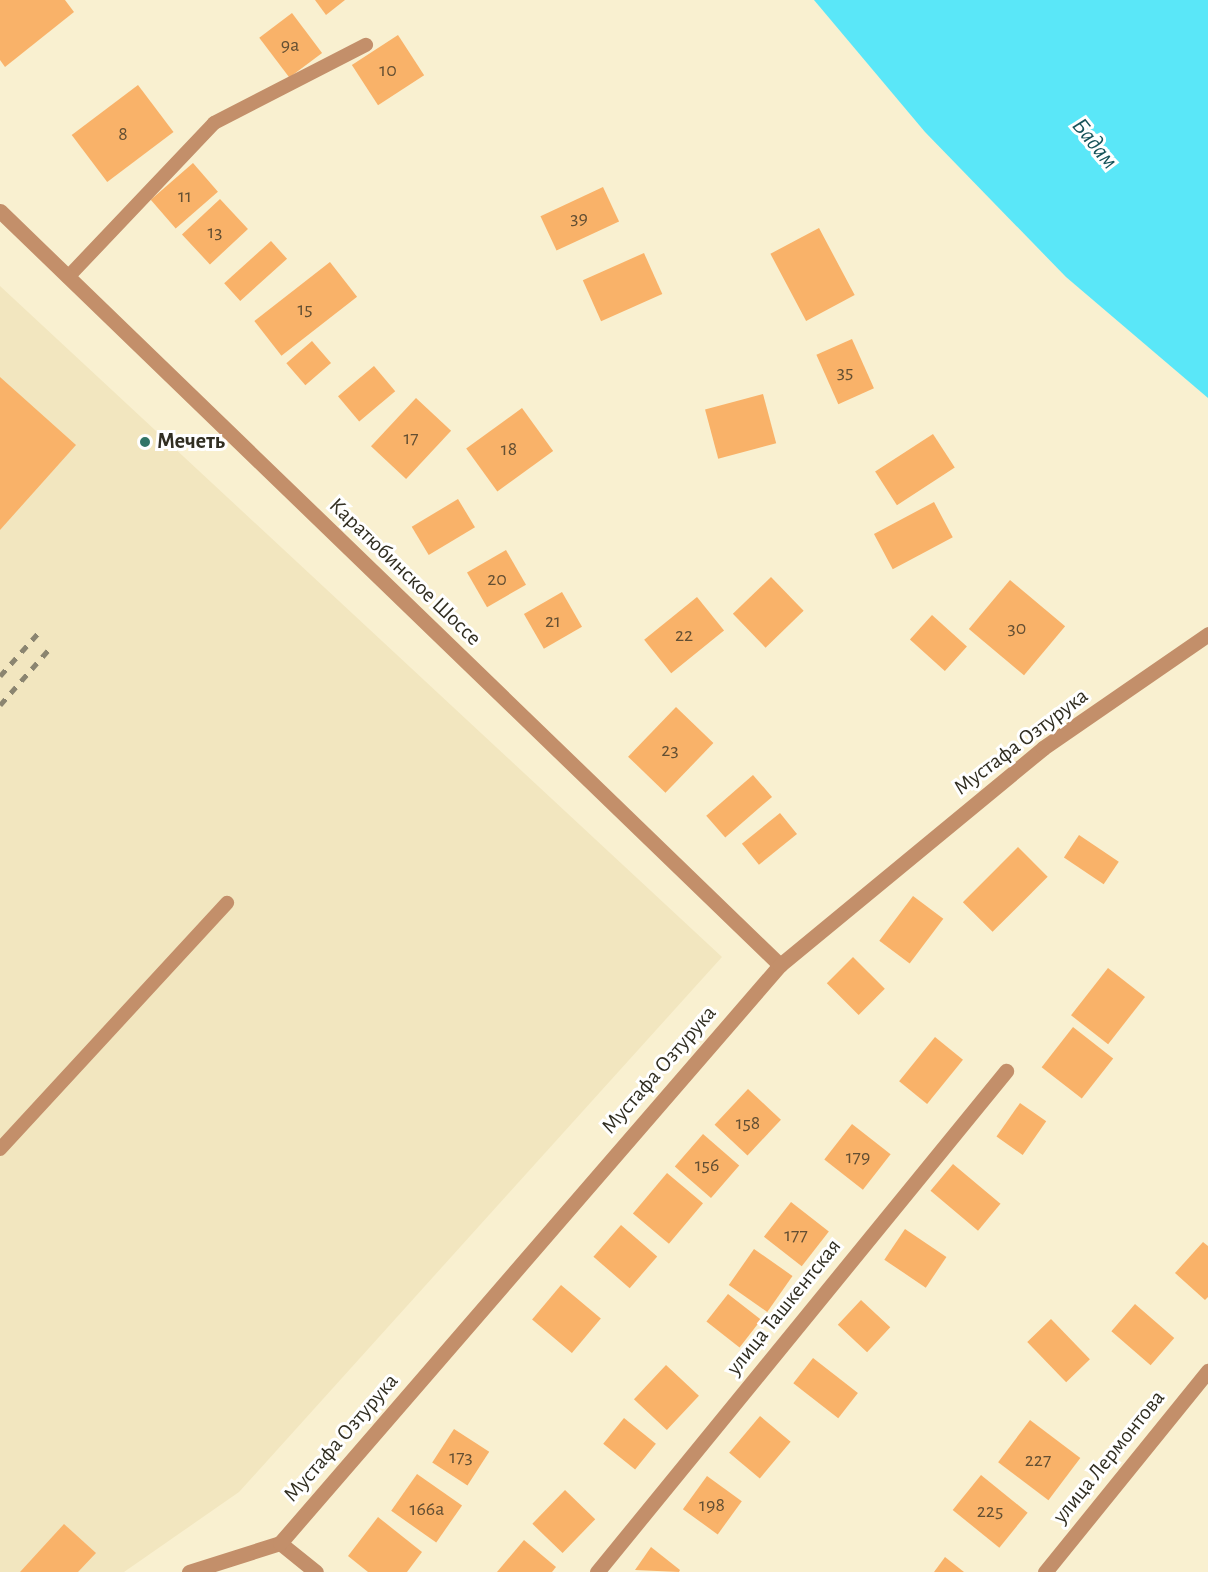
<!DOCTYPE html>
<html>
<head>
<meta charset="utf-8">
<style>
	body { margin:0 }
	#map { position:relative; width:1208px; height:1572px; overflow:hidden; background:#f9f0d0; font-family:"Alegreya Sans",sans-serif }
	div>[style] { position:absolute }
	.built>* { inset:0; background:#f2e6bf }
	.water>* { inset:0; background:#5ae7f8 }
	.building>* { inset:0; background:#f9b269; transform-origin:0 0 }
	.service>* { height:14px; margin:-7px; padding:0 7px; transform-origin:7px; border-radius:7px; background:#c38f6a }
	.minor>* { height:15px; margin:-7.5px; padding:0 7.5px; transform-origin:7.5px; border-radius:7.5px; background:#c38f6a }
	.tertiary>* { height:15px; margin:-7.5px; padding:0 7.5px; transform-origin:7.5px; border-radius:7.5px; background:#c38f6a }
	.rail>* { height:4.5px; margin-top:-2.25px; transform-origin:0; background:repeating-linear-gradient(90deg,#8b8570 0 8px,transparent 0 16px) }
	.dots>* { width:16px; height:16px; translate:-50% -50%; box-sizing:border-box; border:3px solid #fff; border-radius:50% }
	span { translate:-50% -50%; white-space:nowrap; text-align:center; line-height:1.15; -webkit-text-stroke:6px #fff; paint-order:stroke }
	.number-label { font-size:20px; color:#634f33 }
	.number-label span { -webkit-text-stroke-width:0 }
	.poi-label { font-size:22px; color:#312e21; font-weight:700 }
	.left { translate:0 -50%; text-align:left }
	.street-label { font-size:22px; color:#312e21 }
	.water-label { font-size:24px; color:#16535a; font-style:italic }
</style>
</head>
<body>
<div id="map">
	<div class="built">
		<div style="clip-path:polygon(0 286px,722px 957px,239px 1492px,124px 1572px,0 1572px)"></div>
	</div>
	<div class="water">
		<div style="clip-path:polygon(814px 0,1208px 0,1208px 398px,1066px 277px,925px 132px)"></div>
	</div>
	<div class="building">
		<div style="clip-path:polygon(0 0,65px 0,74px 12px,5px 67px,0 60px)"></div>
		<div style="clip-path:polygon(315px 0,345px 0,326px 15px)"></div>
		<div style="left:292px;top:13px;width:50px;height:41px;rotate:53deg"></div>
		<div style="left:398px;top:35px;width:48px;height:55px;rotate:57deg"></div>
		<div style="left:138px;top:85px;width:59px;height:83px;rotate:53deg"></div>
		<div style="left:193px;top:163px;width:38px;height:56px;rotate:49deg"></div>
		<div style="left:603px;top:187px;width:38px;height:69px;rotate:65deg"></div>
		<div style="left:220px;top:199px;width:41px;height:52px;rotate:47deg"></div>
		<div style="left:819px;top:228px;width:76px;height:55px;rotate:62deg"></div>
		<div style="left:271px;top:241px;width:24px;height:63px;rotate:48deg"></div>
		<div style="left:644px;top:253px;width:45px;height:67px;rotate:66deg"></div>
		<div style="left:330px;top:262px;width:44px;height:96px;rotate:52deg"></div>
		<div style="left:852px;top:339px;width:54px;height:39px;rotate:66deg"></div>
		<div style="left:312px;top:341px;width:29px;height:34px;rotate:49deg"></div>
		<div style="left:374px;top:366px;width:33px;height:47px;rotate:50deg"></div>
		<div style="clip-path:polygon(0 377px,76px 445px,0 530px)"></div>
		<div style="left:763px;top:394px;width:51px;height:60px;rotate:75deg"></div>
		<div style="left:416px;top:398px;width:48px;height:66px;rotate:43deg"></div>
		<div style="left:522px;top:408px;width:53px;height:69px;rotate:54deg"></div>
		<div style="left:933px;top:434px;width:40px;height:69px;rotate:57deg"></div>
		<div style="left:458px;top:499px;width:33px;height:54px;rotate:59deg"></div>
		<div style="left:934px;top:502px;width:40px;height:68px;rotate:62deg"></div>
		<div style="left:506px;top:550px;width:40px;height:45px;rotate:60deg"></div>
		<div style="left:771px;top:577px;width:47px;height:53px;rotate:46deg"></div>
		<div style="left:1010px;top:580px;width:72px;height:64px;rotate:40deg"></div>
		<div style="left:562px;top:592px;width:40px;height:44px;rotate:60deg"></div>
		<div style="left:697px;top:597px;width:43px;height:68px;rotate:51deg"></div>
		<div style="left:932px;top:615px;width:47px;height:33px;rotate:42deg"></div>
		<div style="left:676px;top:707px;width:52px;height:69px;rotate:44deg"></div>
		<div style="left:753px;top:775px;width:29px;height:62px;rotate:49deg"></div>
		<div style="left:780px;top:813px;width:27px;height:49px;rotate:51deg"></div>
		<div style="left:1079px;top:835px;width:48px;height:27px;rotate:34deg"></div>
		<div style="left:1018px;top:847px;width:42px;height:78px;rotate:45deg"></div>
		<div style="left:913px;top:896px;width:38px;height:56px;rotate:37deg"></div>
		<div style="left:853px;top:957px;width:45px;height:37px;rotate:45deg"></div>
		<div style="left:1108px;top:968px;width:47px;height:60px;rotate:38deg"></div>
		<div style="left:1073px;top:1027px;width:51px;height:51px;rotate:38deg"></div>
		<div style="left:935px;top:1037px;width:36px;height:57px;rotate:39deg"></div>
		<div style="left:748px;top:1089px;width:45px;height:49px;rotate:43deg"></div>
		<div style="left:1020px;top:1103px;width:32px;height:41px;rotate:35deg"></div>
		<div style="left:852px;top:1124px;width:49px;height:45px;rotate:38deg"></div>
		<div style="left:703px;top:1134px;width:48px;height:43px;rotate:41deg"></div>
		<div style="left:953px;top:1164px;width:62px;height:35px;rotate:40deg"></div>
		<div style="left:667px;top:1173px;width:47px;height:53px;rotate:40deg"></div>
		<div style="left:791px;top:1202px;width:48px;height:44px;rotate:38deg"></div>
		<div style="left:621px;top:1225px;width:48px;height:42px;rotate:41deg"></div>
		<div style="left:905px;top:1229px;width:50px;height:37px;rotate:34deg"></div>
		<div style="clip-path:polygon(1203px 1242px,1208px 1246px,1208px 1297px,1205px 1300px,1175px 1273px)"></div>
		<div style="left:754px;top:1249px;width:47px;height:44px;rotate:35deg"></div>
		<div style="left:561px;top:1285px;width:52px;height:45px;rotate:40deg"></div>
		<div style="left:728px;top:1294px;width:42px;height:35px;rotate:38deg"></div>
		<div style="left:861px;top:1300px;width:40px;height:34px;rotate:43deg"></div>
		<div style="left:1135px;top:1304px;width:52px;height:36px;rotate:41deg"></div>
		<div style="left:1051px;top:1319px;width:56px;height:33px;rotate:46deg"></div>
		<div style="left:813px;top:1358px;width:57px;height:32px;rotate:38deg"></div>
		<div style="left:666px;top:1365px;width:45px;height:47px;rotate:43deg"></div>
		<div style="left:760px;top:1416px;width:40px;height:48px;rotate:40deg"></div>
		<div style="left:624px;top:1418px;width:41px;height:33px;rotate:39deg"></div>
		<div style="left:1030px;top:1420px;width:63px;height:53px;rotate:37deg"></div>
		<div style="left:454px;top:1429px;width:42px;height:40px;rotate:33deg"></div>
		<div style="left:417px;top:1474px;width:55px;height:45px;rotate:35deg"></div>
		<div style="left:981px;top:1475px;width:60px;height:45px;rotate:39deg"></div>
		<div style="left:707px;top:1476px;width:43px;height:41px;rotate:36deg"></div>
		<div style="left:565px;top:1490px;width:42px;height:47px;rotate:44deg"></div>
		<div style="clip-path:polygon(378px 1517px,422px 1552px,407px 1572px,368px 1572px,348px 1556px)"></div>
		<div style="clip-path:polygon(64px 1524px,96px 1553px,78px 1572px,20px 1572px)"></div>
		<div style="clip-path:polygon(524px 1540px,556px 1567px,552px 1572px,497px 1572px)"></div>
		<div style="clip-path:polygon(651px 1547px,680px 1570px,679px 1572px,635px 1570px)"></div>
		<div style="clip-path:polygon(945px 1557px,964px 1572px,934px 1572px)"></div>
	</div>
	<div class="service">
		<div style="left:68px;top:277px;width:212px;rotate:-46.5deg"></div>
		<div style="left:214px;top:123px;width:171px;rotate:-27.2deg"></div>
		<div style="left:0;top:1149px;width:335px;rotate:-47.3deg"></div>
	</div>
	<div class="minor">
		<div style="left:0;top:211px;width:1085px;rotate:44.03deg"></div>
		<div style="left:280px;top:1543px;width:46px;rotate:38.9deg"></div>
		<div style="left:597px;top:1572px;width:647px;rotate:-50.77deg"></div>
		<div style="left:1045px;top:1572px;width:259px;rotate:-51deg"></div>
	</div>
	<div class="tertiary">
		<div style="left:189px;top:1572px;width:96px;rotate:-17.7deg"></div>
		<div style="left:280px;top:1543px;width:764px;rotate:-49.14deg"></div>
		<div style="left:780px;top:965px;width:341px;rotate:-39.5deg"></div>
		<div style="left:1043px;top:748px;width:201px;rotate:-34.6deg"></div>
	</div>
	<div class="rail">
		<div style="left:0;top:676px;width:57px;rotate:-48.5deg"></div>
		<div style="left:0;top:705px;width:74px;rotate:-48.8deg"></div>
	</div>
	<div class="dots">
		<div style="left:145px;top:442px;background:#317467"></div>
	</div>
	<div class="number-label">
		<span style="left:290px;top:45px">9а</span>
		<span style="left:388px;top:70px">10</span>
		<span style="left:123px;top:134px">8</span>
		<span style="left:185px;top:196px">11</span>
		<span style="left:579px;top:218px">39</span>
		<span style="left:215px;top:232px">13</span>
		<span style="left:305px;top:309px">15</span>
		<span style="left:845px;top:372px">35</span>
		<span style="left:411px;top:438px">17</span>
		<span style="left:509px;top:449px">18</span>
		<span style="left:497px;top:579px">20</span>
		<span style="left:553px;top:621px">21</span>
		<span style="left:1017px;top:628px">30</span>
		<span style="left:684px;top:635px">22</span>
		<span style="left:670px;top:750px">23</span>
		<span style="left:748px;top:1123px">158</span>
		<span style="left:858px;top:1157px">179</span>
		<span style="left:707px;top:1165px">156</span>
		<span style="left:796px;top:1235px">177</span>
		<span style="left:461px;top:1457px">173</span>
		<span style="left:1038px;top:1460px">227</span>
		<span style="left:712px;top:1505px">198</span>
		<span style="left:427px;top:1509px">166а</span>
		<span style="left:990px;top:1511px">225</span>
	</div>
	<div class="poi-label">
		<span class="left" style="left:157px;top:442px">Мечеть</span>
	</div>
	<div class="street-label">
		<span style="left:405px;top:572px;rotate:44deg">Каратюбинское Шоссе</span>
		<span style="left:1021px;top:742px;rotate:-37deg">Мустафа Озтурука</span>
		<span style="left:659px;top:1070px;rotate:-49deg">Мустафа Озтурука</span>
		<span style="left:784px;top:1307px;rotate:-51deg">улица Ташкентская</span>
		<span style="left:341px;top:1438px;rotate:-49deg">Мустафа Озтурука</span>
		<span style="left:1109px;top:1457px;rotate:-51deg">улица Лермонтова</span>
	</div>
	<div class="water-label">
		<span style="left:1094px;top:144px;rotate:51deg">Бадам</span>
	</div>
</div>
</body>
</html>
